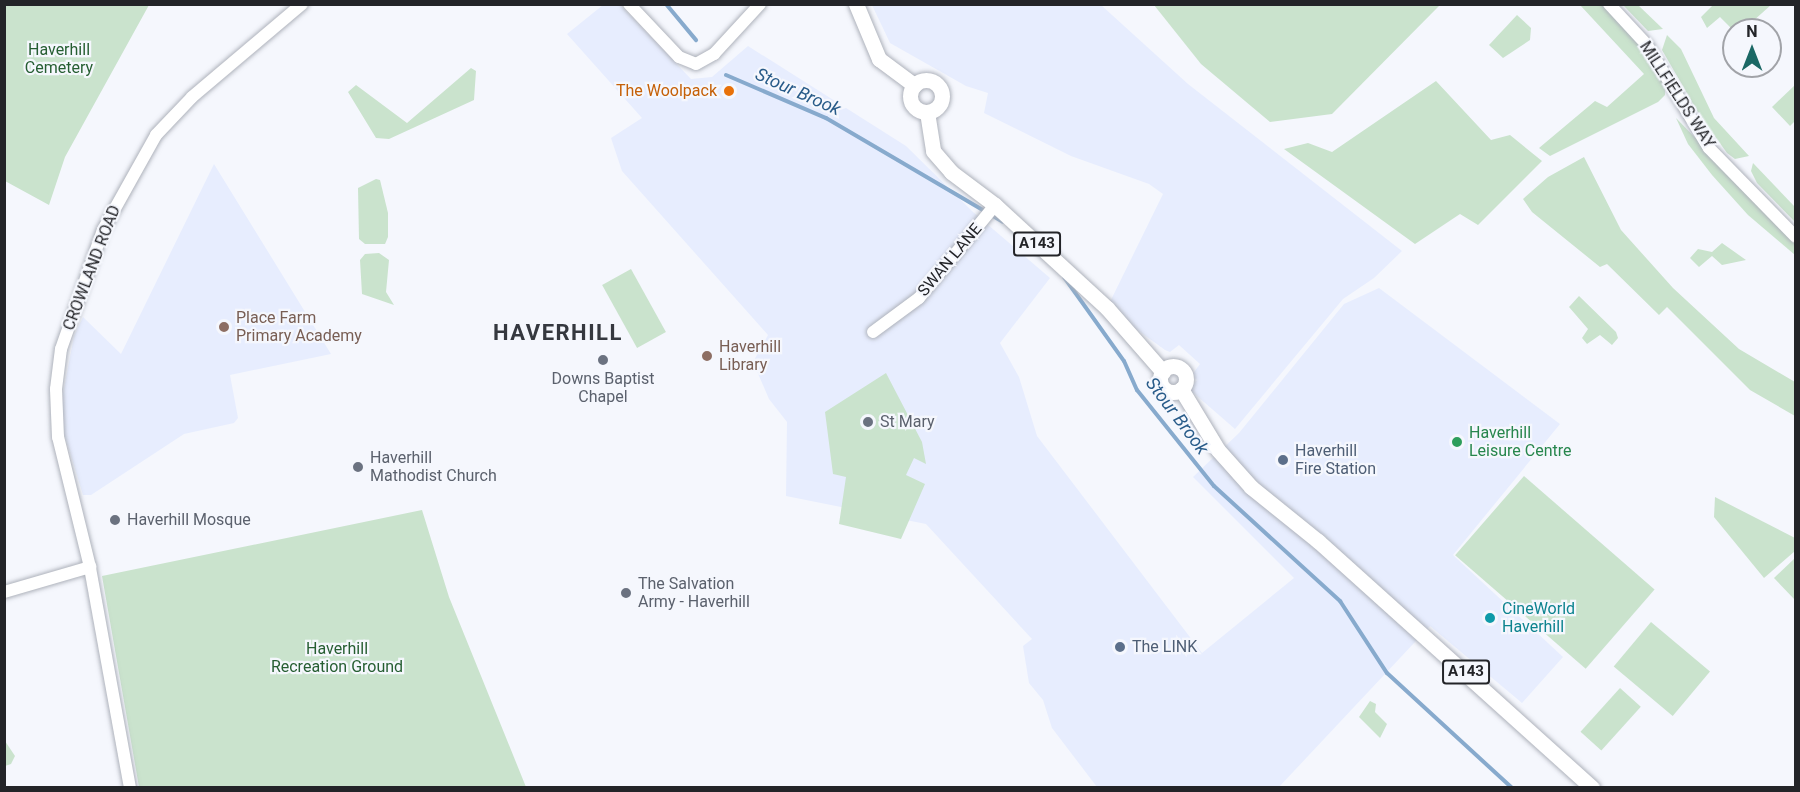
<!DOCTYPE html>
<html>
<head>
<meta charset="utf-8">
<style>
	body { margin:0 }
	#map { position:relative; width:1800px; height:792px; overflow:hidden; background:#f5f7fd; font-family:Roboto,sans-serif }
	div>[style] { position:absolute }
	.built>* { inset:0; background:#e7edfe }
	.green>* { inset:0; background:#cae3cd; transform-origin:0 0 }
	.stream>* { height:4px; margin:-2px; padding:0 2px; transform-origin:2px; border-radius:2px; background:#87aacd }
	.roads { filter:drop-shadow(0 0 2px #aeb2bb) drop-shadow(0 0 2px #aeb2bb) }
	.minor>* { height:12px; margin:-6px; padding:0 6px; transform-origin:6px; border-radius:6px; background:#fff }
	.major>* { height:15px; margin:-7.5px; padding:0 7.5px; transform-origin:7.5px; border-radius:7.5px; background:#fff }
	.major>.ring { margin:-7.5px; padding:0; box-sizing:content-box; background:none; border:15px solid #fff; border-radius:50% }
	.dots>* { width:16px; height:16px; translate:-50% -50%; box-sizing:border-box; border:3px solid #f5f7fd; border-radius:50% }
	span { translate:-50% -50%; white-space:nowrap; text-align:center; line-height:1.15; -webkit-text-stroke:4.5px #f5f7fd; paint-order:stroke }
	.shield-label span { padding:2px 4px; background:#f5f7fd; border:2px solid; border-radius:4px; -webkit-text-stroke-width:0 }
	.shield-label { font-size:15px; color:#232428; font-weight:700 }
	.park-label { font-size:16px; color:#265e32 }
	.food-label { font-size:16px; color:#c56008 }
	.right { translate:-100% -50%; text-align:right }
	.street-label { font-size:16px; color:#232428 }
	.education-label { font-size:16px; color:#785e54 }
	.left { translate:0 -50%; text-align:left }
	.worship-label { font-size:16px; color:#5b616d }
	.leisure-label { font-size:16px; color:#27864d }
	.service-label { font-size:16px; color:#4e5e75 }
	.culture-label { font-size:16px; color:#0d838f }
	.water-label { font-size:18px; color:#285b89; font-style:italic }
	.district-label { font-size:22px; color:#35383f; font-weight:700; letter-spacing:1.5px }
	.frame { position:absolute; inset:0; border:6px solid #232428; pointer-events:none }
	.north { position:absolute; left:1722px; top:18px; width:60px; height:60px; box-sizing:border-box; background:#f5f7fd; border:2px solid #a1a3a8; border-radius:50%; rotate:0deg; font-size:16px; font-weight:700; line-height:24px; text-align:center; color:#232428 }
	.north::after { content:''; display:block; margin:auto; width:21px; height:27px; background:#1b6865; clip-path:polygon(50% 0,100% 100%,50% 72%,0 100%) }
</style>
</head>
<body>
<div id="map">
	<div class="built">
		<div style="clip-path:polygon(603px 5px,620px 5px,691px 79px,712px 77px,748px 46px,906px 146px,973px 212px,1050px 278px,1000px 343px,1019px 377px,1037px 436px,1202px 653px,1294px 578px,1193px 477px,1239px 433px,1344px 304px,1379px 288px,1560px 424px,1453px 555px,1563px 657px,1522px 703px,1430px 626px,1279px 787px,1097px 787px,1052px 728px,1043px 700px,1029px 683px,1023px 646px,1032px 639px,926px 524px,786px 496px,787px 422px,769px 399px,753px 362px,768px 335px,622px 171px,611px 138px,642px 118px,567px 34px)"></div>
		<div style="clip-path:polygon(872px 5px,1101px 5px,1188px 84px,1402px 251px,1374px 278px,1343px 299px,1235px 429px,1189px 389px,1197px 380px,1191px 376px,1200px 364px,1179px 345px,1170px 352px,1165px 350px,1107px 308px,1163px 194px,1149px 184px,1071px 156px,984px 113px,988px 93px,966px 86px,890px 43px)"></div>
		<div style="clip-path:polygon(214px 164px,331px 354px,230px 375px,238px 418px,234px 423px,184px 434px,91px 495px,83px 495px,63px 430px,61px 404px,74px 336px,83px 317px,121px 354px)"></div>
	</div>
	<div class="green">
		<div style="clip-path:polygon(4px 5px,149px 5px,65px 157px,49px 205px,5px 181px)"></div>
		<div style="clip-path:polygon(1154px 5px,1440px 5px,1332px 114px,1270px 122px,1201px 64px)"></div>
		<div style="clip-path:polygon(1580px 5px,1602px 5px,1643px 46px,1665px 87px,1665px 95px,1658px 102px,1550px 156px,1539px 148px,1595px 101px,1607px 107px,1644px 74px)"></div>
		<div style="clip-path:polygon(1623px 5px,1638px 5px,1663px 29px,1648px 31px)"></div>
		<div style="clip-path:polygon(1713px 5px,1713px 4px,1771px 5px,1743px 30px,1734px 31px,1720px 17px,1707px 28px,1701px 17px)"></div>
		<div style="clip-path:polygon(1517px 15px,1531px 28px,1530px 40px,1503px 58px,1489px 45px)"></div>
		<div style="clip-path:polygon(1667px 35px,1681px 49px,1714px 118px,1749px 156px,1735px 159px,1727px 153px,1699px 114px,1662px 50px)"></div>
		<div style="clip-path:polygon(471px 68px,476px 71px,474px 100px,389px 139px,376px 138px,348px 92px,356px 85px,407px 123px)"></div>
		<div style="clip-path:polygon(1436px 81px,1491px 140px,1510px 135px,1542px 161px,1478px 225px,1460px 214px,1415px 244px,1284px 149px,1308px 143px,1332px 152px)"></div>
		<div style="clip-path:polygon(1795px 85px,1795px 121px,1790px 126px,1772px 107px)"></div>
		<div style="clip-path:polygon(1676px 118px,1795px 241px,1795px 255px,1748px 215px,1712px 175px,1688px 144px)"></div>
		<div style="clip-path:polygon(1584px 157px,1621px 230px,1673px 288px,1739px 349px,1795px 382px,1795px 416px,1750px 390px,1667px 307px,1659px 315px,1607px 264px,1600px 267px,1532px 212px,1523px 199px,1548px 177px)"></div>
		<div style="clip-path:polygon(1753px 163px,1795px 207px,1795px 222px,1757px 183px,1751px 171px)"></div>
		<div style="clip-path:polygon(376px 179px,380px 180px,388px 213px,388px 237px,385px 244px,365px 244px,359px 239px,358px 188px)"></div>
		<div style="clip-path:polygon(1722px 243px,1746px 260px,1722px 265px,1712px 256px,1699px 267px,1690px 258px,1698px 249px,1712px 252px)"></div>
		<div style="clip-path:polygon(379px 253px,389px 260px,386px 292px,394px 305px,362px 294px,360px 260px,365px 254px)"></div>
		<div style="left:631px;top:269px;width:72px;height:33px;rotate:61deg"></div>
		<div style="clip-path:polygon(1579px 296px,1616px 332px,1618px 338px,1612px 345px,1600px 335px,1587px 344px,1582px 338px,1588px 329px,1569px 307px)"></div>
		<div style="clip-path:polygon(886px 373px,922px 442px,926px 464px,914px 458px,906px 475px,925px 484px,901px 539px,839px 524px,846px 477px,833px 474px,825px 412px)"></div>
		<div style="left:1524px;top:476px;width:173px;height:105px;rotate:41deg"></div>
		<div style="clip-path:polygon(1715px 497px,1795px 538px,1795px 551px,1764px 578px,1714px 517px)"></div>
		<div style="clip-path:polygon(422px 510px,449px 597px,526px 787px,139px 787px,102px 576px)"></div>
		<div style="clip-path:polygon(1795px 558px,1795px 600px,1774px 578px)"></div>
		<div style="left:1651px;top:622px;width:77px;height:58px;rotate:40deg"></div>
		<div style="left:1620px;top:688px;width:28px;height:59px;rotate:42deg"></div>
		<div style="clip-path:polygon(1370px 701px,1376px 704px,1375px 712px,1387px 724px,1380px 738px,1359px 717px)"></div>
		<div style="clip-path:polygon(5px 741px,15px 756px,11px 764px,5px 766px)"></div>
	</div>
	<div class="stream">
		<div style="left:666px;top:4px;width:47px;rotate:50.2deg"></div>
		<div style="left:726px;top:75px;width:109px;rotate:23.3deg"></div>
		<div style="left:826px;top:118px;width:205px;rotate:30.4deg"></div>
		<div style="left:1064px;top:277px;width:103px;rotate:54.5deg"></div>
		<div style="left:1124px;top:361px;width:32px;rotate:66deg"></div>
		<div style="left:1137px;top:390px;width:123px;rotate:51.3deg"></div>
		<div style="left:1214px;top:486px;width:171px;rotate:42.4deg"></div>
		<div style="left:1340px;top:601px;width:86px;rotate:56.9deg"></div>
		<div style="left:1387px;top:673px;width:170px;rotate:42.6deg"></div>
	</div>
	<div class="roads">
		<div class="minor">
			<div style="left:629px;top:4px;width:73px;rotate:46.7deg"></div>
			<div style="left:679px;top:57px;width:18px;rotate:22deg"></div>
			<div style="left:696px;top:64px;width:21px;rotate:-29deg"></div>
			<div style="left:714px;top:54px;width:68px;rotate:-47.4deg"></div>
			<div style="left:1609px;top:4px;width:56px;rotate:47.2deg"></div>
			<div style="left:1647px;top:45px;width:120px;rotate:59deg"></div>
			<div style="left:1709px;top:148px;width:124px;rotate:45.7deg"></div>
			<div style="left:873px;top:332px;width:57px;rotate:-36.5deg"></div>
			<div style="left:919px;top:298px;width:120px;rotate:-50.7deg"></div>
			<div style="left:4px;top:592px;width:90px;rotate:-16.2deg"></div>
			<div style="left:130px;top:788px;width:225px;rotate:-100.3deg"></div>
			<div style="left:90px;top:567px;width:134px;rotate:-103.8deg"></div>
			<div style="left:58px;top:437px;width:48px;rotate:-92.4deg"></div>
			<div style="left:56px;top:389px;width:40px;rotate:-82.9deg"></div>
			<div style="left:61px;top:349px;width:126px;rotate:-70.6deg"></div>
			<div style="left:103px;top:230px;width:109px;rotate:-60.8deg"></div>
			<div style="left:156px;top:135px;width:52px;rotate:-46.5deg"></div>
			<div style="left:192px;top:97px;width:144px;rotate:-40.2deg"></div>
		</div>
		<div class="major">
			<div style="left:856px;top:4px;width:60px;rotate:67.3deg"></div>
			<div style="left:879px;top:59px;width:44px;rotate:36.6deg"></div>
			<div class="ring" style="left:910px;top:80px;width:17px;height:17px"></div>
			<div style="left:927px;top:112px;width:39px;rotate:81deg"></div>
			<div style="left:933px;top:151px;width:28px;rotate:49deg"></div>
			<div style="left:951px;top:172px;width:55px;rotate:36.9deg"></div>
			<div style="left:995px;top:205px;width:152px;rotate:42.6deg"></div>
			<div style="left:1107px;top:308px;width:85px;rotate:48.8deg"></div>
			<div class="ring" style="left:1160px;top:366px;width:11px;height:11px"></div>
			<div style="left:1181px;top:389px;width:71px;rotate:58.8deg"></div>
			<div style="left:1218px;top:450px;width:50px;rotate:48.3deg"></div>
			<div style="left:1251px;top:487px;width:86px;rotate:38.9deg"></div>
			<div style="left:1318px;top:541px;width:369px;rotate:42deg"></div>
		</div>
	</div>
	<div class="dots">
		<div style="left:729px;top:91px;background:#e8710a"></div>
		<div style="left:224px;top:327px;background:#8d6e63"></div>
		<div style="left:707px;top:356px;background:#8d6e63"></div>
		<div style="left:603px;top:360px;background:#6b7280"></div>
		<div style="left:868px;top:422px;background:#6b7280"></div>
		<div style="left:1457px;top:442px;background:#2e9e5b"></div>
		<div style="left:1283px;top:460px;background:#5c6f8a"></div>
		<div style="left:358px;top:467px;background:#6b7280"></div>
		<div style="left:115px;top:520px;background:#6b7280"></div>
		<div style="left:626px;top:593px;background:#6b7280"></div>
		<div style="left:1490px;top:618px;background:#0f9aa8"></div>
		<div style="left:1120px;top:647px;background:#5c6f8a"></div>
	</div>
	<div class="shield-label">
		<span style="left:1037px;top:244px">A143</span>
		<span style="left:1466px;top:672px">A143</span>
	</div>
	<div class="park-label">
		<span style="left:59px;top:59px">Haverhill<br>Cemetery</span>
		<span style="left:337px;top:658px">Haverhill<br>Recreation Ground</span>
	</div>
	<div class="food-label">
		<span class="right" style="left:717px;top:91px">The Woolpack</span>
	</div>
	<div class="street-label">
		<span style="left:1677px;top:95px;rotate:57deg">MILLFIELDS WAY</span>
		<span style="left:950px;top:260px;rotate:-50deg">SWAN LANE</span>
		<span style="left:92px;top:268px;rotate:-69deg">CROWLAND ROAD</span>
	</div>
	<div class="education-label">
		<span class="left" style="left:236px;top:327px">Place Farm<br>Primary Academy</span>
		<span class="left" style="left:719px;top:356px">Haverhill<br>Library</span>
	</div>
	<div class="worship-label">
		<span style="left:603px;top:388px">Downs Baptist<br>Chapel</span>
		<span class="left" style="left:880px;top:422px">St Mary</span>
		<span class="left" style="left:370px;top:467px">Haverhill<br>Mathodist Church</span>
		<span class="left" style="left:127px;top:520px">Haverhill Mosque</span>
		<span class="left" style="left:638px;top:593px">The Salvation<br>Army - Haverhill</span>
	</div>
	<div class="leisure-label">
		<span class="left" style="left:1469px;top:442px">Haverhill<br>Leisure Centre</span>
	</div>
	<div class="service-label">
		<span class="left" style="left:1295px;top:460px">Haverhill<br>Fire Station</span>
		<span class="left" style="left:1132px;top:647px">The LINK</span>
	</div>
	<div class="culture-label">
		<span class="left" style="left:1502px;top:618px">CineWorld<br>Haverhill</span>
	</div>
	<div class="water-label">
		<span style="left:798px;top:92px;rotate:24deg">Stour Brook</span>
		<span style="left:1177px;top:416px;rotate:53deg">Stour Brook</span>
	</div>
	<div class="district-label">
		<span style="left:558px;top:333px">HAVERHILL</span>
	</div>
	<div class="frame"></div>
	<div class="north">N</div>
</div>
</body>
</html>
